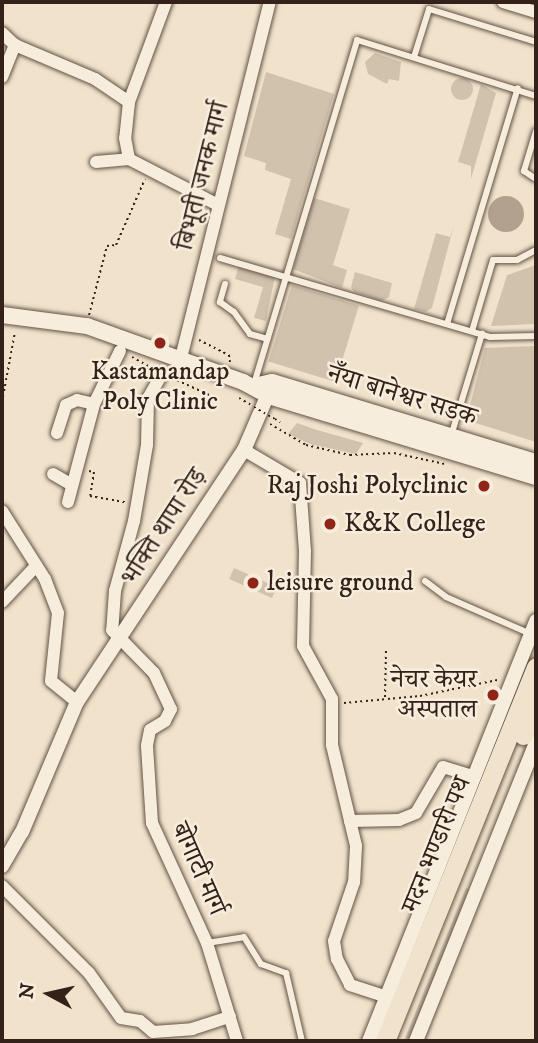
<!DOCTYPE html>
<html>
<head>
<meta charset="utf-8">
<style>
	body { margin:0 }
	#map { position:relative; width:538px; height:1043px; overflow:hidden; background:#f1e3cb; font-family:"IM FELL DW Pica","Noto Serif Devanagari",serif }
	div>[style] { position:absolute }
	.green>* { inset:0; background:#d1c2ad; transform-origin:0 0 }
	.round { border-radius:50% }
	.water>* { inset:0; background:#b1a18e }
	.path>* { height:2px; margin-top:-1px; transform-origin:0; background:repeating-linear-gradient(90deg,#342119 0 2px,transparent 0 5.5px) }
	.roads { filter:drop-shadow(0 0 2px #635246) drop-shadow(0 0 2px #635246) }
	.service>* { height:6px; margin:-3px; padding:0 3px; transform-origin:3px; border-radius:3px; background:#f6eddd }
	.minor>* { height:12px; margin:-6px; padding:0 6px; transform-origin:6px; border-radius:6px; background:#f6eddd }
	.tertiary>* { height:14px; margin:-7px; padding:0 7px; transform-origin:7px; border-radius:7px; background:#f6eddd }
	.secondary>* { height:16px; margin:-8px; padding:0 8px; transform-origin:8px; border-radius:8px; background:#f6eddd }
	.trunk>* { height:19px; margin:-9.5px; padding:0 9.5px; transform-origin:9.5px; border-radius:9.5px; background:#f1e3cb }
	.path-bridge>* { height:2px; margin-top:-1px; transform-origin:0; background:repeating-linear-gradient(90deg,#342119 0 2px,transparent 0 5.5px) }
	.dots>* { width:19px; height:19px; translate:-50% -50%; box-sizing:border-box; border:4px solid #f6eddd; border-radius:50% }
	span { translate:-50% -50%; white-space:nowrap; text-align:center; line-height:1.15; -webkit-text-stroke:5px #f6eddd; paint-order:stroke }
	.street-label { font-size:26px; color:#342119 }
	.poi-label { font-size:26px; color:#342119 }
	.right { translate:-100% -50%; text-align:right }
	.left { translate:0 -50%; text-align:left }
	.frame { position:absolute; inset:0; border:4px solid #342119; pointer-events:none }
	.north { position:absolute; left:14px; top:959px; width:70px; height:70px; -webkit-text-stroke:5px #f6eddd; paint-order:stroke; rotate:278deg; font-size:19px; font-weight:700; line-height:28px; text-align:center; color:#342119 }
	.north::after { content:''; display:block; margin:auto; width:24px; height:32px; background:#342119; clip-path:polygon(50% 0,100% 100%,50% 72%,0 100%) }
</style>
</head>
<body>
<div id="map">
	<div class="green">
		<div style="clip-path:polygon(375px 53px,401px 62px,399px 81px,389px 79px,387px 84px,368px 74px,365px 62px)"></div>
		<div style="clip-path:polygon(266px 72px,334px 94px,291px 239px,275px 234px,291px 179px,265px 170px,266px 163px,244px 156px)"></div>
		<div class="round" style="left:451px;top:78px;width:22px;height:22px"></div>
		<div style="clip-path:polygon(481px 84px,496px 93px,471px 179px,471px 166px,458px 162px)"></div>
		<div style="clip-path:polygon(314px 198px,350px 209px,333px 265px,347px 270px,342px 288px,293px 269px)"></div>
		<div style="clip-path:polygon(454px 225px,432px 308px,426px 312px,414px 309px,436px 233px,450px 237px)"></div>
		<div style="clip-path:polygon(239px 265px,275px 276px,266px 321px,254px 318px,263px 287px,235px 279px)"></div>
		<div style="clip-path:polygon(536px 265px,536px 324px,491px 326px,507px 275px)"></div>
		<div style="clip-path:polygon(355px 272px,392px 283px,389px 297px,382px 301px,354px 292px,351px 287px)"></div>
		<div style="left:292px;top:285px;width:70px;height:80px;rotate:17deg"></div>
		<div style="clip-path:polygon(536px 346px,536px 442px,466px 420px,485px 348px)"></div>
		<div style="clip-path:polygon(297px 423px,317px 430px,363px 443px,356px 454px,310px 444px,288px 434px)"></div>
		<div style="left:234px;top:568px;width:47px;height:12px;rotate:24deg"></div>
		<div style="left:524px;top:749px;width:3px;height:144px;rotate:18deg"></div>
		<div style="clip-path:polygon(466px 888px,470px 890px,408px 1041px,404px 1041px)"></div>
	</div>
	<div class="water">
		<div class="round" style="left:488px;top:196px;width:36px;height:36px"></div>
	</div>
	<div class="path">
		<div style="left:89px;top:315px;width:71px;rotate:-75.4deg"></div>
		<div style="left:107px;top:246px;width:9px;rotate:-6deg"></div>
		<div style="left:116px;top:245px;width:72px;rotate:-66.3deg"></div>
		<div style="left:199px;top:340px;width:34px;rotate:27deg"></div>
		<div style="left:229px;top:355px;width:8px;rotate:83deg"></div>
		<div style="left:132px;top:357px;width:23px;rotate:29deg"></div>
		<div style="left:172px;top:378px;width:48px;rotate:24.4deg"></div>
		<div style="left:239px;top:398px;width:13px;rotate:29deg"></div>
		<div style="left:2px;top:402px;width:71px;rotate:-79.5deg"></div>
		<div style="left:275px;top:419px;width:6px;rotate:31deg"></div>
		<div style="left:270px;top:424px;width:42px;rotate:30.3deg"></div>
		<div style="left:306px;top:445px;width:45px;rotate:12.8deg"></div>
		<div style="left:350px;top:455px;width:44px;rotate:-2.6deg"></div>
		<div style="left:394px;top:453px;width:52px;rotate:12.2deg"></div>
		<div style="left:89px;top:471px;width:5px;rotate:11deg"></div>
		<div style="left:94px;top:472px;width:24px;rotate:99deg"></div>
		<div style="left:90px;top:496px;width:36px;rotate:10deg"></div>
		<div style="left:385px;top:697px;width:46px;rotate:-88.8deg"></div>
		<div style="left:344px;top:703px;width:76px;rotate:-5.3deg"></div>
		<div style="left:420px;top:696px;width:79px;rotate:-11.7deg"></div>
	</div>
	<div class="roads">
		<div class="service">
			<div style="left:414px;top:57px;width:50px;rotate:-72.6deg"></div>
			<div style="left:429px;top:9px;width:112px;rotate:17.1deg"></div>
			<div style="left:536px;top:131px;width:42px;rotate:106.7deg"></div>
			<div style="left:524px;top:171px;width:14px;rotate:34deg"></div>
			<div style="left:220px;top:258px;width:281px;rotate:16.3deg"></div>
			<div style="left:490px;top:337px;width:46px;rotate:-1.2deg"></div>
			<div style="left:225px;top:284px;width:19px;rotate:106deg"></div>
			<div style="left:220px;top:302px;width:17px;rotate:36deg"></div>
			<div style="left:234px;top:312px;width:27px;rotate:54deg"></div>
			<div style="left:250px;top:334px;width:18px;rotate:16deg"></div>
			<div style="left:447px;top:324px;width:246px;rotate:-73.3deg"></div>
			<div style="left:472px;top:331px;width:74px;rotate:-73.5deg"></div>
			<div style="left:493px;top:260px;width:24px"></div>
			<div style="left:517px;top:260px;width:21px;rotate:-28deg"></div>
			<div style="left:254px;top:384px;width:359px;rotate:-73.3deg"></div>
			<div style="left:357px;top:40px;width:188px;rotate:17.4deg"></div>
			<div style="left:451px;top:436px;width:107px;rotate:-73.1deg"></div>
			<div style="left:425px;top:581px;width:26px;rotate:37deg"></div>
			<div style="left:446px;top:597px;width:85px;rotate:23.6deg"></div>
			<div style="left:207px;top:943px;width:37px;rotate:-9deg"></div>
			<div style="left:244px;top:937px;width:32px;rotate:58deg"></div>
			<div style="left:261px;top:964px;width:27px;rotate:20deg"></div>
			<div style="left:286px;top:973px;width:70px;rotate:76.8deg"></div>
		</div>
		<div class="minor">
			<div style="left:503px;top:2px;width:34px;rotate:17deg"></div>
			<div style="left:2px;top:33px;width:18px;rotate:43deg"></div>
			<div style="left:15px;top:45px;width:87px;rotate:23deg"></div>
			<div style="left:95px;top:79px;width:41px;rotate:34.1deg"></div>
			<div style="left:129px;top:102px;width:36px;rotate:96deg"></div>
			<div style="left:125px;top:138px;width:21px;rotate:79deg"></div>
			<div style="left:129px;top:159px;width:100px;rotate:27.3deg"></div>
			<div style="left:2px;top:77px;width:35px;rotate:-68deg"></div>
			<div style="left:129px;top:102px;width:107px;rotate:-69.7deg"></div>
			<div style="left:96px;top:162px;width:33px;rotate:-5deg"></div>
			<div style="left:180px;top:362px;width:371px;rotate:-76deg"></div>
			<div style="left:162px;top:374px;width:28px;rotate:120deg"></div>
			<div style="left:148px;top:398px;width:47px;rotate:91.2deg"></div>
			<div style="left:147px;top:445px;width:77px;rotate:99.7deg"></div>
			<div style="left:134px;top:521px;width:73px;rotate:105.2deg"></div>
			<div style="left:115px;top:591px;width:39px;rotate:94deg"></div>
			<div style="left:112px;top:630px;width:60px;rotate:45.7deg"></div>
			<div style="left:154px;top:673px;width:40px;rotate:65deg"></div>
			<div style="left:171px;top:709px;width:13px;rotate:117deg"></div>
			<div style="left:165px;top:721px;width:17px;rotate:149deg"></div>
			<div style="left:150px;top:730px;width:16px;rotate:101deg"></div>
			<div style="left:147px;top:746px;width:77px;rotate:86.3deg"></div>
			<div style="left:152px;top:823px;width:132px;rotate:65.4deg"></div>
			<div style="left:207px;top:943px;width:102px;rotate:73deg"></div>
			<div style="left:57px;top:433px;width:29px;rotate:-72deg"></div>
			<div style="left:66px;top:405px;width:12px;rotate:-24deg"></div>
			<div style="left:77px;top:400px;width:17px;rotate:13deg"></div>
			<div style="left:244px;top:450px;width:65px;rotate:30.5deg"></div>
			<div style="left:300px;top:483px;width:68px;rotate:85.8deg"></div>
			<div style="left:305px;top:551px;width:95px;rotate:91.2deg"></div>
			<div style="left:303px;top:646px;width:60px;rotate:61.3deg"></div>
			<div style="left:332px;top:699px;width:46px;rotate:90deg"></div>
			<div style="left:332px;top:745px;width:104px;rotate:76.6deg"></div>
			<div style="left:356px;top:846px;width:36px;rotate:93deg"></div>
			<div style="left:354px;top:882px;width:62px;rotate:108.7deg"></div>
			<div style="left:334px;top:941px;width:18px;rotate:81deg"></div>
			<div style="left:337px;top:959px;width:29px;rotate:63deg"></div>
			<div style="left:350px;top:985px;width:39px;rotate:18deg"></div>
			<div style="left:53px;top:474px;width:20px;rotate:30deg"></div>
			<div style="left:68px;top:502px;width:101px;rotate:-75.1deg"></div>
			<div style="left:94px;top:404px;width:59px;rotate:-63.9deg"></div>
			<div style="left:2px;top:511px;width:80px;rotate:57.7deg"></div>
			<div style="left:45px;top:579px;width:36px;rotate:69deg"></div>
			<div style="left:58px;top:613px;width:68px;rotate:95.9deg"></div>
			<div style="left:51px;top:681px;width:33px;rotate:39deg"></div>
			<div style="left:2px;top:602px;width:50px;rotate:-46.6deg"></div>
			<div style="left:350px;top:821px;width:49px;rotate:-1.2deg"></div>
			<div style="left:399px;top:820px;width:18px;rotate:-22deg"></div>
			<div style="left:416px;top:813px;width:53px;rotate:-59.6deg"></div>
			<div style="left:443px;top:767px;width:30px;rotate:17deg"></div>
			<div style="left:2px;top:886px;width:123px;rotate:45deg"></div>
			<div style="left:89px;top:973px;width:55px;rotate:54.6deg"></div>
			<div style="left:121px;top:1018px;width:19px;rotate:9deg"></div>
			<div style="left:140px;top:1021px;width:17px;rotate:40deg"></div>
			<div style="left:153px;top:1032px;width:39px;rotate:-4deg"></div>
			<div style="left:192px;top:1029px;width:40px;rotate:-18deg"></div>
		</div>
		<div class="tertiary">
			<div style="left:2px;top:866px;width:39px;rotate:-60deg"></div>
			<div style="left:22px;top:832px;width:141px;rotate:-67.1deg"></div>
			<div style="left:77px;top:702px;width:302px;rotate:-56.5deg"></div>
			<div style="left:244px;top:450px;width:71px;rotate:-66.7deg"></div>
			<div style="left:369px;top:1041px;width:452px;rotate:-68.3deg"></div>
			<div style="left:416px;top:1041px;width:322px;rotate:-68.1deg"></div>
		</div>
		<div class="secondary">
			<div style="left:2px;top:315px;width:86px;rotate:7.4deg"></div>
			<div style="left:87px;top:326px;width:166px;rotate:19.7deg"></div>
			<div style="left:243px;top:382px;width:30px;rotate:28deg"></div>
			<div style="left:269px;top:396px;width:279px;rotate:16.9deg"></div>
			<div style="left:254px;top:386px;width:18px;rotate:-13deg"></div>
			<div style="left:272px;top:382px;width:276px;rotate:16.9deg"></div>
		</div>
		<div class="trunk">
			<div style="left:523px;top:735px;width:34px;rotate:-67deg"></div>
			<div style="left:385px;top:1041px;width:403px;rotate:-68deg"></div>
		</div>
	</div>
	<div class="path-bridge">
		<div style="left:254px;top:407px;width:24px;rotate:30deg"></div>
	</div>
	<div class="dots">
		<div style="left:160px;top:343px;background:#8f2418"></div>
		<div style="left:484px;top:486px;background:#8f2418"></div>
		<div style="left:330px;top:524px;background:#8f2418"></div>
		<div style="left:253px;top:583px;background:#8f2418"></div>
		<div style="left:493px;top:695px;background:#8f2418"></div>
	</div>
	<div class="street-label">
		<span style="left:203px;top:176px;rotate:-76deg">बिभूती जनक मार्ग</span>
		<span style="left:402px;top:396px;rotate:17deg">नँया बानेश्वर सडक</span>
		<span style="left:164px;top:527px;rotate:-57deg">भक्ति थापा रोड़</span>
		<span style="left:437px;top:845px;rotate:-68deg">मदन भण्डारी पथ</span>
		<span style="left:198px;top:869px;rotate:66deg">बोगाटी मार्ग</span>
	</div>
	<div class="poi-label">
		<span style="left:160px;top:387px">Kastamandap<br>Poly Clinic</span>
		<span class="right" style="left:468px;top:486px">Raj Joshi Polyclinic</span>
		<span class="left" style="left:344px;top:524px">K&amp;K College</span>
		<span class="left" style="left:267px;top:583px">leisure ground</span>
		<span class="right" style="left:477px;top:695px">नेचर केयर<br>अस्पताल</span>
	</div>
	<div class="frame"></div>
	<div class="north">N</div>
</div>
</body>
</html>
